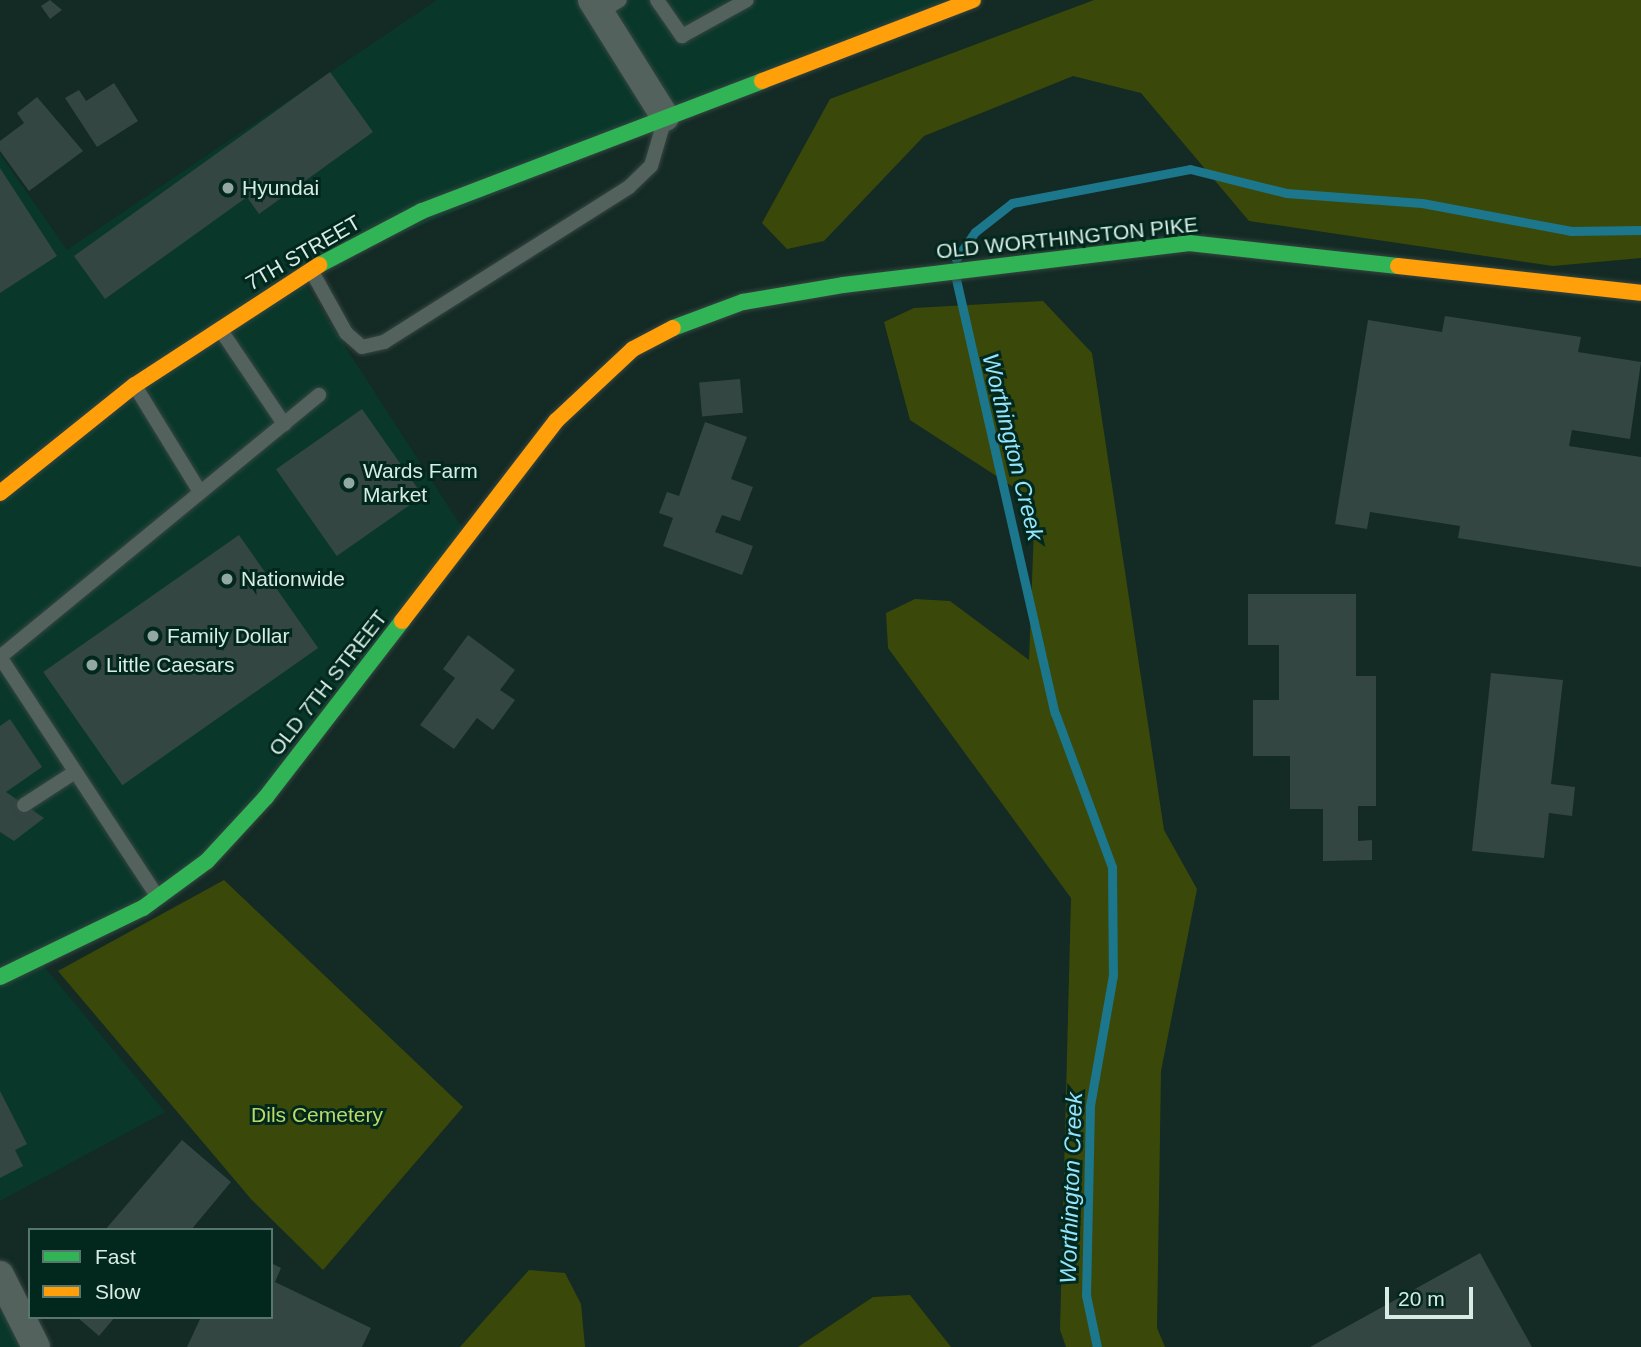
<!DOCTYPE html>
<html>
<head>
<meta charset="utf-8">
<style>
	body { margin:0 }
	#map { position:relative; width:1641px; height:1347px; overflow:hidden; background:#142a24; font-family:Arial,sans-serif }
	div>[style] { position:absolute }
	.built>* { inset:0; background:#09382b }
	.green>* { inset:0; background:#3a4909 }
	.stream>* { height:9px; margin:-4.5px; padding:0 4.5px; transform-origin:4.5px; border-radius:4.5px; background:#1c768c }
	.building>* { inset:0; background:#344642; transform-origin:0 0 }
	.roads { filter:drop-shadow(0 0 2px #364641) drop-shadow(0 0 2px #364641) }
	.lane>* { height:14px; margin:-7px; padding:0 7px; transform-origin:7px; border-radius:7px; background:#54625d }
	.street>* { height:28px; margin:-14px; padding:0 14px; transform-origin:14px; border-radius:14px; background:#54625d }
	.fast>* { height:16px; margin:-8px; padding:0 8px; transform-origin:8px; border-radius:8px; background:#30b455 }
	.slow>* { height:16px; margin:-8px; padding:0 8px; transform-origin:8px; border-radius:8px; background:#ff9f0a }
	.dots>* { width:19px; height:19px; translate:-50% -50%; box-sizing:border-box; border:4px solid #02281d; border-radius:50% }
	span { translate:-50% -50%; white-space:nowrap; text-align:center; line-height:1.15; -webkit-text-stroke:6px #02281d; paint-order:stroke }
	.poi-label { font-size:21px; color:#d8ece4 }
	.left { translate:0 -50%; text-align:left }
	.street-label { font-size:21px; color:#d8ece4 }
	.park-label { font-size:21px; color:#bdd966 }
	.water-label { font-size:23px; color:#93e5fe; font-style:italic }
	.legend { position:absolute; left:28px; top:1228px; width:245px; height:91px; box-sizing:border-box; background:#02281d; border:2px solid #58766d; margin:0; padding:9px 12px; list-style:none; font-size:21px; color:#d8ece4 }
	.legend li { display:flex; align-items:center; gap:14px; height:35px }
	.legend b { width:35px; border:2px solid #58766d }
	.scale { position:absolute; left:1385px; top:1287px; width:88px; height:32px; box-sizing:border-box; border:4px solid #d8ece4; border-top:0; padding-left:9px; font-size:21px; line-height:24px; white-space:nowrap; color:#d8ece4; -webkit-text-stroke:5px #02281d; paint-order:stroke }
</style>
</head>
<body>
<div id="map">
	<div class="built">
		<div style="clip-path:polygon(437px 0,973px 0,299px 275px,468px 537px,207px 861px,37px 958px,165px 1112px,0 1201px,0 154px,67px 250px)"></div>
		<div style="clip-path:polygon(0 1275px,36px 1347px,0 1347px)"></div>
	</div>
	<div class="green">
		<div style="clip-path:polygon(1094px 0,1641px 0,1641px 258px,1553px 266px,1249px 221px,1141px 93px,1073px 76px,924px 136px,824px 241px,787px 249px,762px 223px,830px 99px)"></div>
		<div style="clip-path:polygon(1043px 301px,1092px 353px,1164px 830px,1197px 889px,1161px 1071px,1157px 1328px,1165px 1347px,1066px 1347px,1060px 1330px,1071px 898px,888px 648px,886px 613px,915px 599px,950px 601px,1029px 660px,1035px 501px,910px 420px,884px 322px,914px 308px)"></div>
		<div style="clip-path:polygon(224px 880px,463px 1107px,323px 1270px,251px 1199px,58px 971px)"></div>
		<div style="clip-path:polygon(529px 1270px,565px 1273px,581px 1304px,585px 1347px,460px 1347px)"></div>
		<div style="clip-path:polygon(910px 1295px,951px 1347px,798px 1347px,873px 1297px)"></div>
	</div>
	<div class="stream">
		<div style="left:956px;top:259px;width:33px;rotate:-55deg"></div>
		<div style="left:975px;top:232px;width:47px;rotate:-38.1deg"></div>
		<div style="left:1012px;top:203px;width:181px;rotate:-10.8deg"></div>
		<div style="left:1190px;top:169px;width:99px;rotate:14deg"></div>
		<div style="left:1286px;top:193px;width:136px;rotate:4.2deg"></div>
		<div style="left:1422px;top:203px;width:152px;rotate:10.6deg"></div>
		<div style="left:1571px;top:231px;width:70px;rotate:-0.8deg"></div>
		<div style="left:956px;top:279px;width:445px;rotate:77.2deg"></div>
		<div style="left:1055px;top:713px;width:164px;rotate:69.7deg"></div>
		<div style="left:1112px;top:867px;width:108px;rotate:89.5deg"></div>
		<div style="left:1113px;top:975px;width:133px;rotate:100deg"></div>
		<div style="left:1090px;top:1106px;width:189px;rotate:91.2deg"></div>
		<div style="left:1086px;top:1295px;width:53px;rotate:78.1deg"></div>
	</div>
	<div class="building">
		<div style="clip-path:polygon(50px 0,62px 10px,50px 19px,41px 6px)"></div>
		<div style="clip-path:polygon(330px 72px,373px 132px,259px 214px,247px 197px,105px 299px,74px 256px)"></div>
		<div style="clip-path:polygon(114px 83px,138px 121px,97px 147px,65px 98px,79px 90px,86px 101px)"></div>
		<div style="clip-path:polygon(37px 97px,83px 151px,29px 191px,0 151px,0 141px,24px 123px,17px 113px)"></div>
		<div style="clip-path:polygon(0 168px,57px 256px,0 293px)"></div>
		<div style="clip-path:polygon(1445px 316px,1581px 337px,1578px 352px,1641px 362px,1630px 439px,1572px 430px,1569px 446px,1641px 457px,1641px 567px,1458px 538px,1460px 526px,1370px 512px,1367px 529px,1335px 524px,1368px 320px,1442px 332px)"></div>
		<div style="left:740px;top:379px;width:34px;height:41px;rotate:85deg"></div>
		<div style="left:362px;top:409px;width:106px;height:105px;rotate:55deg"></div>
		<div style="clip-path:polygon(705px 422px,747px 437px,731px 479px,753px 487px,740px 521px,722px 515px,715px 532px,753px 546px,742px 575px,663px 546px,673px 518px,659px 513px,667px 492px,679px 496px)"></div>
		<div style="left:239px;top:535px;width:138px;height:239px;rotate:55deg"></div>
		<div style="clip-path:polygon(1248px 594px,1356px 594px,1356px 676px,1376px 676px,1376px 806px,1358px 806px,1358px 841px,1372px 840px,1372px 860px,1323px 861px,1323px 809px,1290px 809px,1290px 756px,1253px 756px,1253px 700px,1279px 700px,1279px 645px,1248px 645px)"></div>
		<div style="clip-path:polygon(468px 635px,515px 670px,500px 690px,515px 700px,493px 730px,477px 718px,454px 749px,420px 725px,455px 678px,443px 669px)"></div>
		<div style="clip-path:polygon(1491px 673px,1563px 680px,1551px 784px,1575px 787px,1572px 816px,1549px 813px,1544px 858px,1472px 851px)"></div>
		<div style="clip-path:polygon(10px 719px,42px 767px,6px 792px,44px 818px,14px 841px,0 832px,0 726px)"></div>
		<div style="clip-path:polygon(0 1091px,27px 1144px,15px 1150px,23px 1166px,0 1178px)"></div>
		<div style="clip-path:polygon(182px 1140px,231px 1182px,191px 1230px,105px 1230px)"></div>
		<div style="clip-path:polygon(1480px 1253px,1532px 1347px,1310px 1347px)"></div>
		<div style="clip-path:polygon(271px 1263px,281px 1268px,275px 1282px,371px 1328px,362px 1347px,187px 1347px,201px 1317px,271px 1317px)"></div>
		<div style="clip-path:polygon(77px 1317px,115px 1317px,99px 1336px)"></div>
	</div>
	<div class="roads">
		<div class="lane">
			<div style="left:657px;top:0;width:44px;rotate:55.2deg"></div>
			<div style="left:682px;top:36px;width:74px;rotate:-29deg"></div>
			<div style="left:600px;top:12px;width:23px;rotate:-31deg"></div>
			<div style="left:311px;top:270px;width:72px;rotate:60.9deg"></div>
			<div style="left:346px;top:333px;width:21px;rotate:41deg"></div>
			<div style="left:362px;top:347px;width:23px;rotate:-13deg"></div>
			<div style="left:384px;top:342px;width:290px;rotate:-32.3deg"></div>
			<div style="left:629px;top:187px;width:30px;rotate:-44deg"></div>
			<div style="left:651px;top:166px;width:43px;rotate:-73.7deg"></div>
			<div style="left:220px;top:329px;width:115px;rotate:56deg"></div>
			<div style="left:135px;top:386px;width:124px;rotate:58.5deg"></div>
			<div style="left:24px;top:805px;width:61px;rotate:-32.9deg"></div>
			<div style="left:157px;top:896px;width:286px;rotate:-123.3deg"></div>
			<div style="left:0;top:657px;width:413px;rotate:-39.4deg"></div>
		</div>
		<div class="street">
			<div style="left:592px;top:0;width:138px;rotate:58deg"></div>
			<div style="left:0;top:1275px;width:80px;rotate:63.4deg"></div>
		</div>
		<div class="fast">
			<div style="left:319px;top:265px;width:116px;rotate:-27.7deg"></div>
			<div style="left:422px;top:211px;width:364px;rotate:-20.9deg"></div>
			<div style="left:673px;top:328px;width:75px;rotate:-20.4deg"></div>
			<div style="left:743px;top:302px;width:101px;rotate:-9.6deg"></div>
			<div style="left:843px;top:285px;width:349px;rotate:-6.9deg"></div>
			<div style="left:1189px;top:243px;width:210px;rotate:6.3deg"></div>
			<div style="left:0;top:977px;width:159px;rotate:-25.8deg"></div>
			<div style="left:143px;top:908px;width:79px;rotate:-36.3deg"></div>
			<div style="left:207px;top:861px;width:87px;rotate:-47.3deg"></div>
			<div style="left:266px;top:797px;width:222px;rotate:-52.3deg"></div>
		</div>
		<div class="slow">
			<div style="left:762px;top:81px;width:226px;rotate:-21deg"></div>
			<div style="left:1398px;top:266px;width:244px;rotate:6.3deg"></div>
			<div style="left:0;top:493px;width:173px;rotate:-38.7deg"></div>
			<div style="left:135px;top:385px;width:220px;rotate:-33.1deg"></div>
			<div style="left:402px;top:621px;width:252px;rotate:-52.4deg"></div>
			<div style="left:556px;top:421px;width:105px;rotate:-43.1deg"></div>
			<div style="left:633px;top:349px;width:45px;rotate:-27.7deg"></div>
		</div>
	</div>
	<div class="dots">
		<div style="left:228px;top:188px;background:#93a8a1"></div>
		<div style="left:349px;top:483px;background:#93a8a1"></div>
		<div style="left:227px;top:579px;background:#93a8a1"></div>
		<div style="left:153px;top:636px;background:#93a8a1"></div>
		<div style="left:92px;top:665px;background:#93a8a1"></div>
	</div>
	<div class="poi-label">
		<span class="left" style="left:242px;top:188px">Hyundai</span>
		<span class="left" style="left:363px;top:483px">Wards Farm<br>Market</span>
		<span class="left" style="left:241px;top:579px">Nationwide</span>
		<span class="left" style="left:167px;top:636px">Family Dollar</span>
		<span class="left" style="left:106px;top:665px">Little Caesars</span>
	</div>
	<div class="street-label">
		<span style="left:1067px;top:238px;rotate:-6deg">OLD WORTHINGTON PIKE</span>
		<span style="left:303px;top:253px;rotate:-30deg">7TH STREET</span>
		<span style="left:328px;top:683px;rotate:-52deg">OLD 7TH STREET</span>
	</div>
	<div class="park-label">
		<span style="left:317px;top:1115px">Dils Cemetery</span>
	</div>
	<div class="water-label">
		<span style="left:1013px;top:447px;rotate:76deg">Worthington Creek</span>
		<span style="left:1071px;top:1188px;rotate:-88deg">Worthington Creek</span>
	</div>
	<ul class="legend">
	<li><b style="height:9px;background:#30b455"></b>Fast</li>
	<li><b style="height:9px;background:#ff9f0a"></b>Slow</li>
	</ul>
	<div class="scale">20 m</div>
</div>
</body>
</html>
